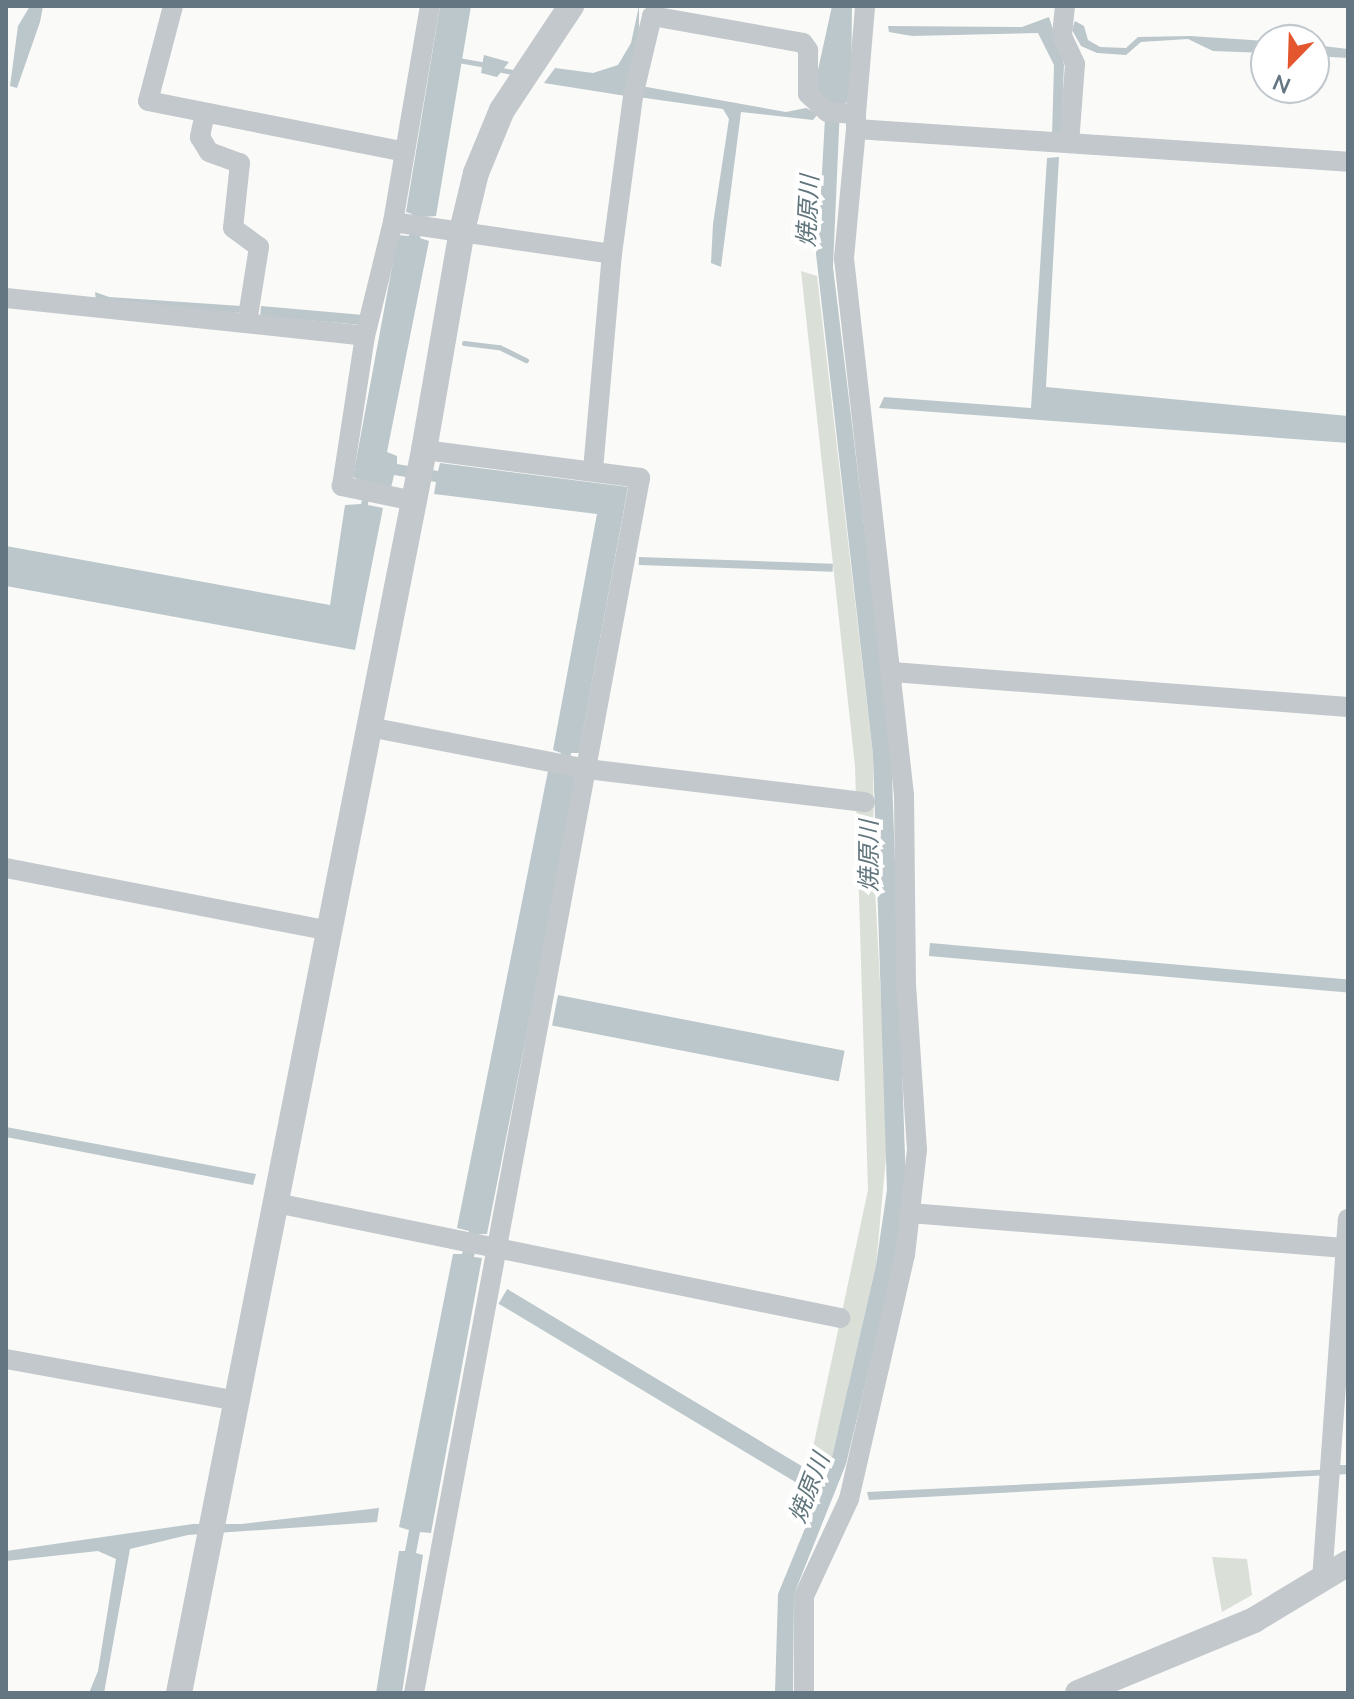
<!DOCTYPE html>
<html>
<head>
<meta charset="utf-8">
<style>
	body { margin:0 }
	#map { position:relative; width:1354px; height:1699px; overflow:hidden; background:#fafaf8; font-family:Mulish,"Noto Sans JP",sans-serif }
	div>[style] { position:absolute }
	.green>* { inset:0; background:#dadfd7 }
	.water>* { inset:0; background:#bbc7cb; transform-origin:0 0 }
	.stream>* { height:5px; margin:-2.5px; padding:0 2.5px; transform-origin:2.5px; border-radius:2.5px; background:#bbc7cb }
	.minor>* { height:20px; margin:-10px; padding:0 10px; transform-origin:10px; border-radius:10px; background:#c3c8cc }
	.tertiary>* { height:26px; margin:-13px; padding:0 13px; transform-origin:13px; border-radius:13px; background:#c3c8cc }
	span { translate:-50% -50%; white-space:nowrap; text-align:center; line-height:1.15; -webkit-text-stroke:8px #fff; paint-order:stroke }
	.water-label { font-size:24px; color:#60757c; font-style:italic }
	.frame { position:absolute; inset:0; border:8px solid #657683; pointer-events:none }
	.north { position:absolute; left:1250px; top:24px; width:80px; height:80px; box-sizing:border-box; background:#fff; border:2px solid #c1c8cd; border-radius:50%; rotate:203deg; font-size:22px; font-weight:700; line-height:32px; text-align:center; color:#657683 }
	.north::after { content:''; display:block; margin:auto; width:28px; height:36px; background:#e4572e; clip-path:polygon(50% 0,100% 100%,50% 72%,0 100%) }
</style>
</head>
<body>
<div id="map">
	<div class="green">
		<div style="clip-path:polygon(801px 271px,817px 276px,873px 755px,874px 869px,888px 1136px,876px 1265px,829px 1470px,811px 1457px,868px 1190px,855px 766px)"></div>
		<div style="clip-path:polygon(1212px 1557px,1247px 1559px,1252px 1595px,1222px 1612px)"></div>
	</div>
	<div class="water">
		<div style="clip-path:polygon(30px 6px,43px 6px,40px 22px,17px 88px,10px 86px,18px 26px)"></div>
		<div style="clip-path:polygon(440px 6px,471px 6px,436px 216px,423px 217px,420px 238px,429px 241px,387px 452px,397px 456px,397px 464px,438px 471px,440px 463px,628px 487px,579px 753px,571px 753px,569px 773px,578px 775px,487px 1234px,478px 1234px,474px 1257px,482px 1258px,431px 1533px,420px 1532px,416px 1553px,423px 1555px,402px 1693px,376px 1693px,399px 1551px,405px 1551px,409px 1530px,399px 1527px,453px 1254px,462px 1254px,469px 1231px,457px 1228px,548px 771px,557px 773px,561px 753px,553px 750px,597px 514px,434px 494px,436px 482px,394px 475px,391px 488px,370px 483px,368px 505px,383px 508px,355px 650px,6px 586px,6px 546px,330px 605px,345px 505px,361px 504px,366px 483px,353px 477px,398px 235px,409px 236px,412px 214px,406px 212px)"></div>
		<div style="clip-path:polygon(639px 6px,639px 35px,626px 96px,544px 83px,555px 68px,593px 73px,618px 65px,631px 43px)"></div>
		<div style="clip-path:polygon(832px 6px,852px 6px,851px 99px,840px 107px,833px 267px,891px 747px,906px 1185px,896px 1257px,846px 1464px,794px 1594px,793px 1693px,775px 1693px,778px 1594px,829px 1470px,876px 1265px,887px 1190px,873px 755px,811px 210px,820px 208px,825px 118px,814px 88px)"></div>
		<div style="clip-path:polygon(1049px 17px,1064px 65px,1061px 136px,1052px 136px,1054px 65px,1038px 33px,912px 36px,889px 32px,888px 26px,1022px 27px)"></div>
		<div style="clip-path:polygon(1075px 21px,1084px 26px,1088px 40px,1100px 47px,1126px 48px,1138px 37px,1190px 36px,1266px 41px,1266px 53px,1213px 51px,1188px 39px,1141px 42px,1126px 55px,1097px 53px,1081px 46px,1072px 30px)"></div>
		<div style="clip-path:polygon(1314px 45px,1348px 49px,1348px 58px,1314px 56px)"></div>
		<div style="clip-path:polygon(484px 54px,484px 55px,509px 62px,497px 77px,481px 73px)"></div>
		<div style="clip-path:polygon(641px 86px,786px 112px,806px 108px,818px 114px,813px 120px,741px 112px,721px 267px,711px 263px,713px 224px,729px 119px,723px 109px,638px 97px)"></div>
		<div style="clip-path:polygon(1059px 157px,1046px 387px,1348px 416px,1348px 443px,879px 408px,884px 397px,1031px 408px,1047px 158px)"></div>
		<div style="clip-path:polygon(95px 292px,109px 297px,241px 306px,239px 312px,222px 313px,96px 301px)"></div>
		<div style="left:261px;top:306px;width:100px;height:10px;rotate:5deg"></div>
		<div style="left:639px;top:557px;width:194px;height:8px;rotate:2deg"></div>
		<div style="left:930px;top:943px;width:420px;height:13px;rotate:5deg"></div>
		<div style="left:558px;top:995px;width:292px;height:31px;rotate:11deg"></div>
		<div style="clip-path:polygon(6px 1127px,256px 1174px,253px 1185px,6px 1137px)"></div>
		<div style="clip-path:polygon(1338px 1465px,1348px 1465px,1348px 1474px,869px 1500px,867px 1492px,1338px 1469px)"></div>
		<div style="left:815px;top:1474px;width:17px;height:359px;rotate:121deg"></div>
		<div style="clip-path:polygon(379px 1508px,377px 1522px,188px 1535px,130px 1549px,104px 1693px,89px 1693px,98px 1671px,116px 1559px,98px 1551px,6px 1561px,6px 1551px,193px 1524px,242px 1524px)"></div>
	</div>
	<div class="stream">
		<div style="left:458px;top:60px;width:29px;rotate:10deg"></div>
		<div style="left:497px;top:69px;width:21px;rotate:11deg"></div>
		<div style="left:464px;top:343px;width:35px;rotate:7deg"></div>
		<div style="left:499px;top:347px;width:30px;rotate:26deg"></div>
	</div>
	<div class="minor">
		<div style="left:173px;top:6px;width:98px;rotate:104.7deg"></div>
		<div style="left:148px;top:101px;width:262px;rotate:11.2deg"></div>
		<div style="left:1065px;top:6px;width:30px;rotate:96deg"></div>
		<div style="left:1062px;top:36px;width:31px;rotate:65deg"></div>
		<div style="left:1075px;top:64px;width:79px;rotate:94.3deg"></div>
		<div style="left:205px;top:113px;width:25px;rotate:102deg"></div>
		<div style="left:200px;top:137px;width:17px;rotate:59deg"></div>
		<div style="left:209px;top:152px;width:33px;rotate:20deg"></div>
		<div style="left:240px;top:163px;width:65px;rotate:96.1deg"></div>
		<div style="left:233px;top:228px;width:32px;rotate:36deg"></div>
		<div style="left:259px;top:247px;width:77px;rotate:99deg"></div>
		<div style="left:856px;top:114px;width:108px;rotate:-85.2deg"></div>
		<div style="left:393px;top:222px;width:221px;rotate:8.3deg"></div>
		<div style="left:6px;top:298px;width:361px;rotate:6deg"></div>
		<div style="left:593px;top:470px;width:217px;rotate:-85deg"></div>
		<div style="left:612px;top:254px;width:159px;rotate:-82.4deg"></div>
		<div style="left:633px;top:96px;width:82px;rotate:-76.6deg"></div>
		<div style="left:652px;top:16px;width:153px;rotate:10.1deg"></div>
		<div style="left:803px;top:43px;width:9px;rotate:54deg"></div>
		<div style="left:808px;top:50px;width:44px;rotate:90deg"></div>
		<div style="left:808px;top:94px;width:26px;rotate:43deg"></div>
		<div style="left:827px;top:112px;width:29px;rotate:4deg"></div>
		<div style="left:856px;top:114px;width:15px;rotate:90deg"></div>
		<div style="left:856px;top:129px;width:493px;rotate:3.8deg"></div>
		<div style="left:414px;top:501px;width:74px;rotate:-168.2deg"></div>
		<div style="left:342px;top:486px;width:152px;rotate:-81.3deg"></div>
		<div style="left:365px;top:336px;width:117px;rotate:-76.2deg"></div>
		<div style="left:393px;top:222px;width:219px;rotate:-80.3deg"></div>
		<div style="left:892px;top:672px;width:457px;rotate:4.4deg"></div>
		<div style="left:369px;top:727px;width:222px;rotate:10.9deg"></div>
		<div style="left:587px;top:769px;width:280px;rotate:6.8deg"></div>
		<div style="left:6px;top:868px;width:329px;rotate:11deg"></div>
		<div style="left:276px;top:1203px;width:576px;rotate:11.52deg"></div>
		<div style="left:910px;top:1213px;width:439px;rotate:4.6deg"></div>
		<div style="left:6px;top:1359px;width:236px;rotate:10.3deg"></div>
		<div style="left:1322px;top:1580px;width:362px;rotate:-85.9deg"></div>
		<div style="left:414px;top:1693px;width:1236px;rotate:-79.46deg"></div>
		<div style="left:640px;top:478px;width:218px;rotate:-172.6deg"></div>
		<div style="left:804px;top:1693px;width:97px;rotate:-90deg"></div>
		<div style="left:804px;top:1596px;width:107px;rotate:-65.1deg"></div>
		<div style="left:849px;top:1499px;width:250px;rotate:-77.1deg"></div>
		<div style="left:905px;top:1255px;width:106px;rotate:-83.5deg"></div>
		<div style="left:917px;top:1150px;width:165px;rotate:-93.8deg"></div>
		<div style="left:906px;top:985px;width:190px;rotate:-90.6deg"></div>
		<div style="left:904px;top:795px;width:540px;rotate:-96.38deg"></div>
		<div style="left:844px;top:258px;width:130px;rotate:-84.7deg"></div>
	</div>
	<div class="tertiary">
		<div style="left:179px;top:1693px;width:1267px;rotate:-78.85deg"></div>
		<div style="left:424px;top:450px;width:218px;rotate:-80.2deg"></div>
		<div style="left:461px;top:235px;width:64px;rotate:-76.4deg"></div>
		<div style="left:476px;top:173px;width:68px;rotate:-67.6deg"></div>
		<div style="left:502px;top:110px;width:125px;rotate:-56.4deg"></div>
		<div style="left:1078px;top:1693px;width:191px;rotate:-22.5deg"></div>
		<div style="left:1254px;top:1620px;width:110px;rotate:-31.2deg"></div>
	</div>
	<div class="water-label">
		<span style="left:808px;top:211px;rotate:-87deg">焼原川</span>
		<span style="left:869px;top:856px;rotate:-90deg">焼原川</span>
		<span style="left:809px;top:1488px;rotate:-69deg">焼原川</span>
	</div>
	<div class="frame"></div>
	<div class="north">N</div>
</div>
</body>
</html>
